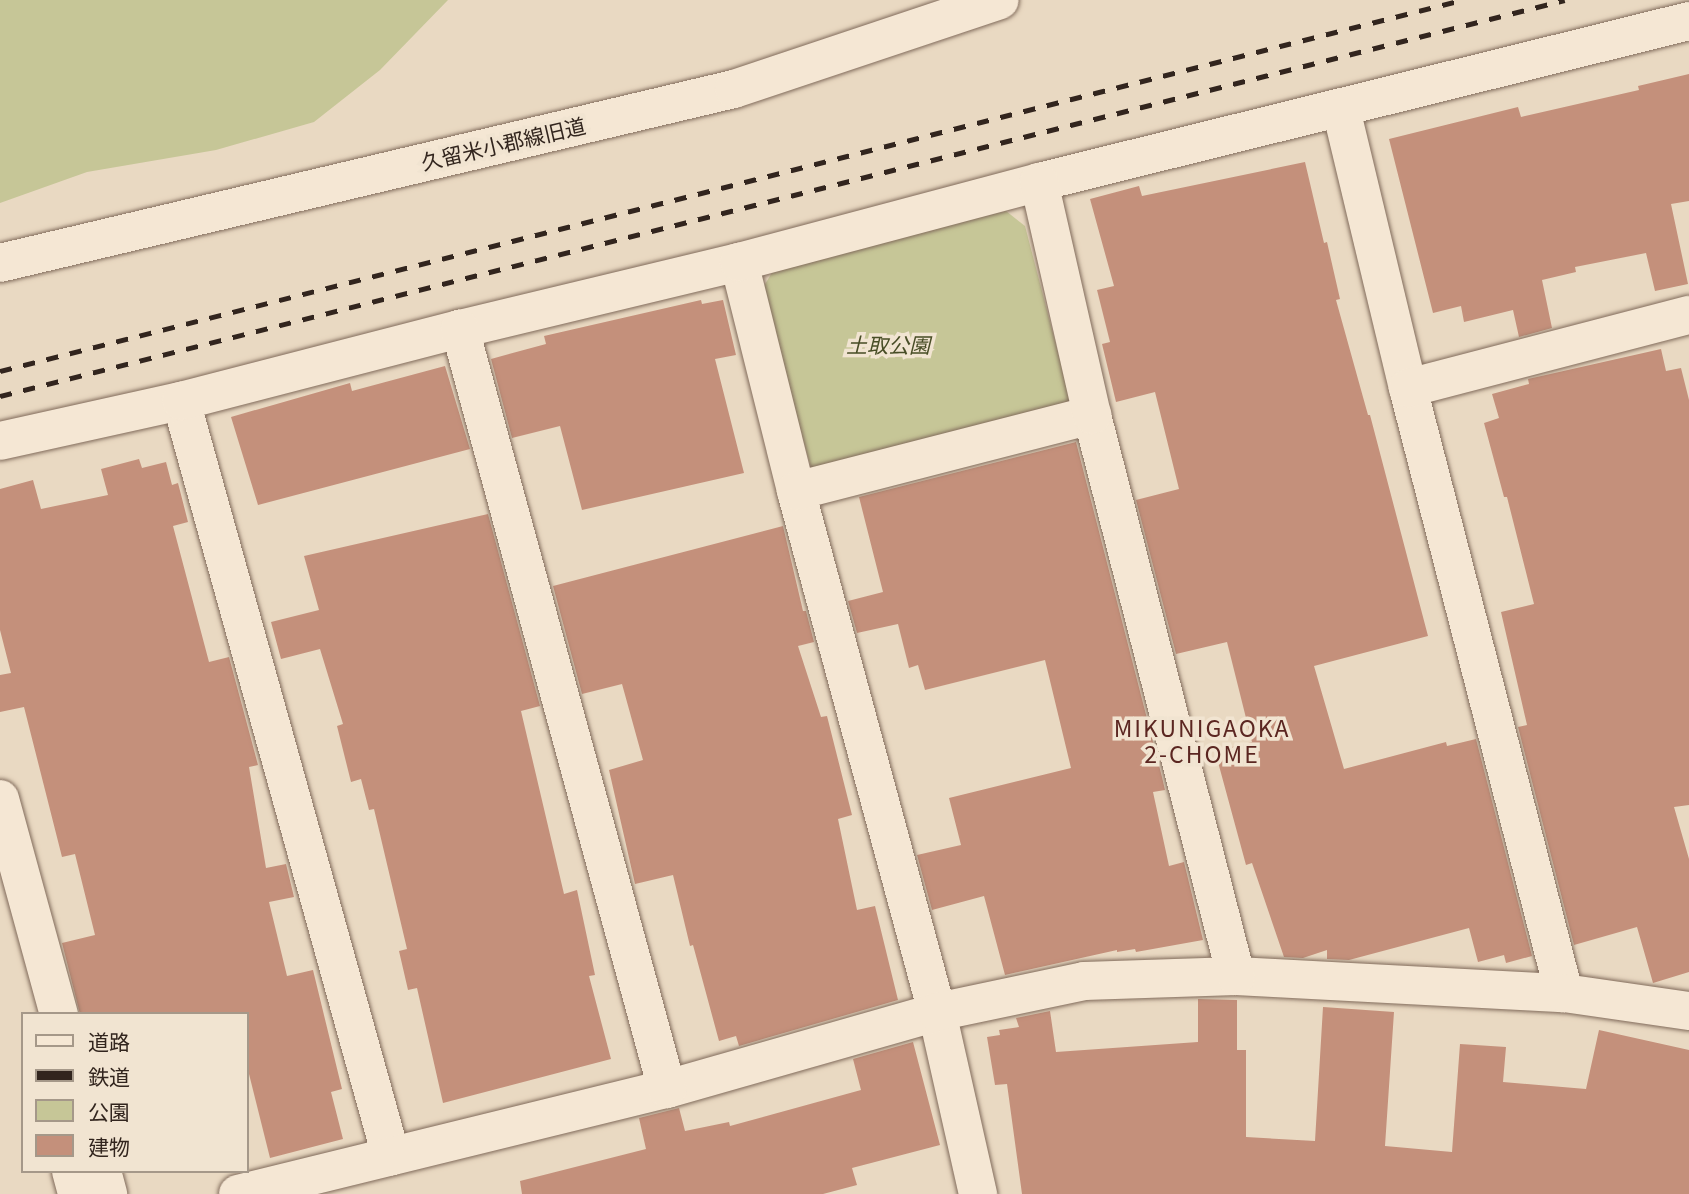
<!DOCTYPE html>
<html>
<head>
<meta charset="utf-8">
<style>
	body { margin:0 }
	#map { position:relative; width:1689px; height:1194px; overflow:hidden; background:#e9d9c2; font-family:Georgia,"Noto Sans JP",serif }
	div>[style] { position:absolute }
	.green>* { inset:0; background:#c6c697 }
	.building>* { inset:0; background:#c4907b }
	.roads { filter:drop-shadow(0 0 2px #816b5b) drop-shadow(0 0 2px #816b5b) }
	.minor>* { height:38px; margin:-19px; padding:0 19px; transform-origin:19px; border-radius:19px; background:#f5e7d4 }
	.rail>* { height:5px; margin-top:-2.5px; transform-origin:0; background:repeating-linear-gradient(90deg,#32251e 0 12px,transparent 0 24px) }
	span { translate:-50% -50%; white-space:nowrap; text-align:center; line-height:1.15; -webkit-text-stroke:7px #f1e4d1; paint-order:stroke }
	.street-label { font-size:21px; color:#32251e }
	.park-label { font-size:21px; color:#484d26; font-style:italic }
	.neighbourhood-label { font-size:23px; color:#5b2621; letter-spacing:2px }
	.legend { position:absolute; left:21px; top:1012px; width:228px; height:161px; box-sizing:border-box; background:#f1e4d1; border:2px solid #a59889; margin:0; padding:9px 12px; list-style:none; font-size:21px; color:#32251e }
	.legend li { display:flex; align-items:center; gap:14px; height:35px }
	.legend b { width:35px; border:2px solid #a59889 }
</style>
</head>
<body>
<div id="map">
	<div class="green">
		<div style="clip-path:polygon(0 0,448px 0,380px 70px,314px 122px,216px 150px,87px 172px,0 203px)"></div>
		<div style="clip-path:polygon(1006px 211px,1025px 226px,1071px 402px,812px 471px,761px 291px,776px 266px)"></div>
	</div>
	<div class="building">
		<div style="clip-path:polygon(1689px 74px,1689px 201px,1671px 204px,1688px 284px,1655px 291px,1646px 253px,1575px 267px,1576px 272px,1542px 280px,1552px 328px,1519px 337px,1513px 310px,1464px 322px,1461px 306px,1433px 313px,1389px 139px,1518px 107px,1521px 117px,1639px 90px,1638px 86px)"></div>
		<div style="clip-path:polygon(1305px 162px,1324px 243px,1327px 242px,1340px 299px,1336px 300px,1368px 415px,1370px 415px,1428px 636px,1314px 666px,1344px 769px,1446px 742px,1447px 746px,1476px 739px,1532px 956px,1506px 963px,1504px 955px,1478px 962px,1469px 928px,1349px 960px,1327px 959px,1327px 950px,1303px 958px,1284px 957px,1252px 863px,1246px 865px,1215px 751px,1252px 742px,1227px 642px,1176px 654px,1136px 500px,1179px 489px,1155px 392px,1116px 402px,1102px 344px,1110px 342px,1097px 290px,1114px 286px,1090px 199px,1139px 186px,1142px 196px)"></div>
		<div style="clip-path:polygon(701px 300px,702px 304px,723px 300px,736px 355px,715px 359px,744px 473px,582px 510px,560px 426px,512px 438px,491px 359px,546px 344px,544px 336px)"></div>
		<div style="clip-path:polygon(1661px 349px,1666px 371px,1681px 368px,1689px 400px,1689px 805px,1674px 807px,1689px 859px,1689px 972px,1653px 983px,1637px 927px,1574px 945px,1518px 727px,1527px 725px,1501px 612px,1534px 604px,1507px 497px,1504px 497px,1484px 423px,1499px 418px,1492px 394px,1529px 384px,1528px 379px)"></div>
		<div style="clip-path:polygon(445px 366px,470px 449px,258px 505px,231px 417px,350px 383px,352px 391px)"></div>
		<div style="clip-path:polygon(1076px 442px,1162px 777px,1165px 790px,1153px 792px,1169px 866px,1184px 862px,1203px 940px,1136px 952px,1135px 949px,1117px 952px,1117px 950px,1005px 975px,984px 896px,932px 910px,917px 855px,961px 845px,949px 798px,1071px 768px,1045px 660px,925px 690px,918px 665px,909px 668px,898px 624px,857px 633px,848px 601px,883px 592px,859px 497px)"></div>
		<div style="clip-path:polygon(139px 459px,142px 468px,166px 462px,172px 485px,178px 483px,188px 522px,173px 526px,209px 662px,229px 657px,258px 765px,249px 767px,266px 868px,286px 864px,294px 897px,269px 902px,287px 976px,313px 970px,342px 1089px,331px 1092px,343px 1139px,270px 1158px,247px 1066px,247px 1014px,80px 1014px,62px 943px,95px 935px,75px 854px,62px 857px,24px 707px,0 712px,0 675px,11px 673px,0 630px,0 489px,33px 480px,41px 509px,108px 495px,101px 469px)"></div>
		<div style="clip-path:polygon(488px 514px,540px 706px,521px 711px,564px 894px,577px 890px,595px 975px,589px 976px,611px 1059px,443px 1103px,417px 988px,408px 990px,399px 951px,407px 949px,374px 809px,369px 810px,361px 779px,351px 782px,337px 726px,343px 724px,320px 649px,281px 659px,271px 622px,319px 610px,304px 556px)"></div>
		<div style="clip-path:polygon(783px 526px,803px 611px,806px 611px,814px 642px,798px 646px,821px 717px,827px 716px,852px 815px,838px 819px,857px 910px,875px 906px,898px 1000px,739px 1046px,736px 1036px,719px 1041px,693px 945px,690px 946px,673px 875px,635px 884px,609px 770px,643px 760px,622px 684px,582px 694px,553px 586px)"></div>
		<div style="clip-path:polygon(1198px 999px,1237px 1000px,1237px 1050px,1246px 1050px,1246px 1137px,1315px 1141px,1323px 1007px,1394px 1012px,1385px 1146px,1452px 1152px,1460px 1044px,1506px 1047px,1503px 1082px,1586px 1089px,1599px 1030px,1689px 1050px,1689px 1194px,1022px 1194px,1007px 1084px,995px 1085px,987px 1037px,1000px 1035px,999px 1030px,1019px 1027px,1016px 1018px,1050px 1011px,1056px 1052px,1198px 1042px)"></div>
		<div style="clip-path:polygon(913px 1042px,940px 1145px,852px 1168px,857px 1185px,823px 1194px,522px 1194px,520px 1181px,646px 1149px,639px 1118px,679px 1108px,685px 1131px,729px 1122px,730px 1126px,861px 1090px,853px 1059px)"></div>
	</div>
	<div class="roads">
		<div class="minor">
			<div style="left:1341px;top:109px;width:287px;rotate:76.5deg"></div>
			<div style="left:1408px;top:388px;width:625px;rotate:75.54deg"></div>
			<div style="left:739px;top:262px;width:236px;rotate:76deg"></div>
			<div style="left:796px;top:491px;width:540px;rotate:74.86deg"></div>
			<div style="left:937px;top:1012px;width:187px;rotate:77.3deg"></div>
			<div style="left:0;top:263px;width:754px;rotate:-13.34deg"></div>
			<div style="left:734px;top:89px;width:280px;rotate:-18.5deg"></div>
			<div style="left:1408px;top:388px;width:290px;rotate:-14.6deg"></div>
			<div style="left:181px;top:401px;width:784px;rotate:74.46deg"></div>
			<div style="left:0;top:441px;width:185px;rotate:-12.5deg"></div>
			<div style="left:181px;top:401px;width:288px;rotate:-14.5deg"></div>
			<div style="left:460px;top:329px;width:287px;rotate:-13.5deg"></div>
			<div style="left:739px;top:262px;width:310px;rotate:-14.9deg"></div>
			<div style="left:1039px;top:182px;width:670px;rotate:-13.91deg"></div>
			<div style="left:796px;top:491px;width:306px;rotate:-14.4deg"></div>
			<div style="left:0;top:799px;width:223px;rotate:74.7deg"></div>
			<div style="left:1236px;top:976px;width:328px;rotate:3deg"></div>
			<div style="left:1564px;top:993px;width:126px;rotate:8.2deg"></div>
			<div style="left:667px;top:1089px;width:281px;rotate:-15.9deg"></div>
			<div style="left:937px;top:1012px;width:150px;rotate:-11.9deg"></div>
			<div style="left:1084px;top:981px;width:152px;rotate:-1.9deg"></div>
			<div style="left:1236px;top:976px;width:579px;rotate:-104.4deg"></div>
			<div style="left:1092px;top:415px;width:239px;rotate:-102.8deg"></div>
			<div style="left:71px;top:1171px;width:24px;rotate:75deg"></div>
			<div style="left:102px;top:1171px;width:24px;rotate:75deg"></div>
			<div style="left:238px;top:1194px;width:442px;rotate:-13.8deg"></div>
			<div style="left:667px;top:1089px;width:788px;rotate:-105.24deg"></div>
		</div>
	</div>
	<div class="rail">
		<div style="left:0;top:371px;width:1508px;rotate:-14.24deg"></div>
		<div style="left:0;top:396px;width:1614px;rotate:-14.2deg"></div>
	</div>
	<div class="street-label">
		<span style="left:503px;top:143px;rotate:-13deg">久留米小郡線旧道</span>
	</div>
	<div class="park-label">
		<span style="left:888px;top:344px">土取公園</span>
	</div>
	<div class="neighbourhood-label">
		<span style="left:1202px;top:740px">MIKUNIGAOKA<br>2-CHOME</span>
	</div>
	<ul class="legend">
	<li><b style="height:9px;background:#f5e7d4"></b>道路</li>
	<li><b style="height:9px;background:#32251e"></b>鉄道</li>
	<li><b style="height:19px;background:#c6c697"></b>公園</li>
	<li><b style="height:19px;background:#c4907b"></b>建物</li>
	</ul>
</div>
</body>
</html>
